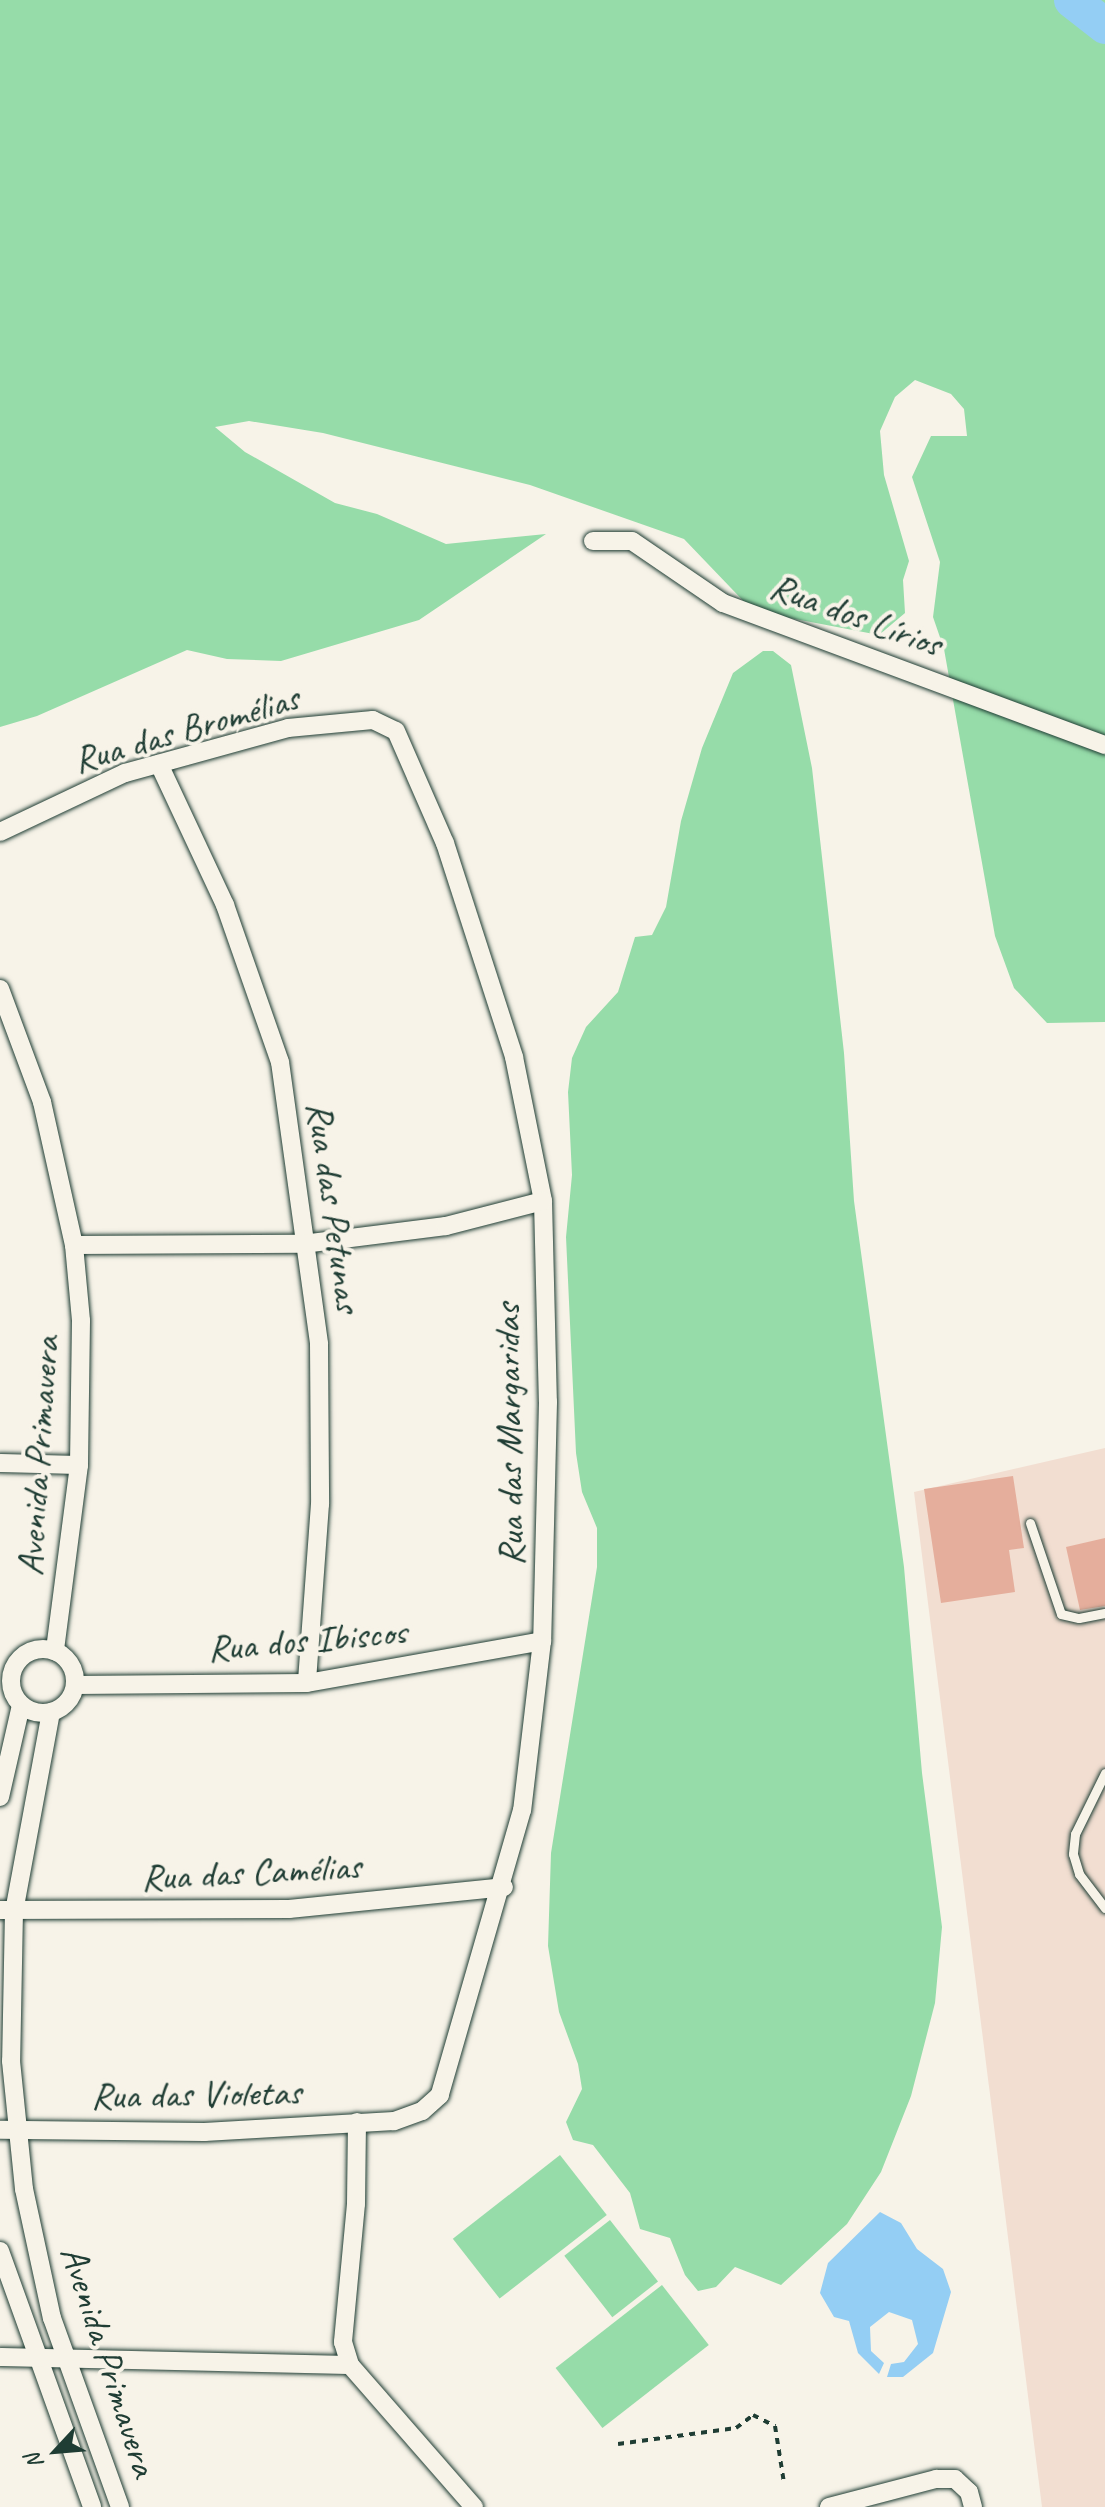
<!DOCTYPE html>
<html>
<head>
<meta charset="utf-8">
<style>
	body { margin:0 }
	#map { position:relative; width:1105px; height:2507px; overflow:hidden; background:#f7f3e8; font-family:Caveat,sans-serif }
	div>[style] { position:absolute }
	.built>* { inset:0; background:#f2ded1 }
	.green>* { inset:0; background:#96dca9; transform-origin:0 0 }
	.water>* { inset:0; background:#94cef4 }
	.river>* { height:36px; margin:-18px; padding:0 18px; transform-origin:18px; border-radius:18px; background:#94cef4 }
	.building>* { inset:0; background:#e5ae9c }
	.path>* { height:4px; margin-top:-2px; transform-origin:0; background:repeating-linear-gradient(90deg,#1f3d34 0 6px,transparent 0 12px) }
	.roads { filter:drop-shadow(0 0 2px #1f3d34) drop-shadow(0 0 2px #1f3d34) }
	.lane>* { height:9px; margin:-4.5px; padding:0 4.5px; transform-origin:4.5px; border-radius:4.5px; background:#f7f3e8 }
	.street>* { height:18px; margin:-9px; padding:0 9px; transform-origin:9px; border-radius:9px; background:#f7f3e8 }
	.street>.ring { margin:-9px; padding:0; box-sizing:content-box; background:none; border:18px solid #f7f3e8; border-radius:50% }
	span { translate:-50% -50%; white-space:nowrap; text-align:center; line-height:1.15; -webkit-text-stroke:8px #f7f3e8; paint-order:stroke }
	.street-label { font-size:38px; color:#1f3d34 }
	.north { position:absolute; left:16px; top:2411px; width:80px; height:80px; -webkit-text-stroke:6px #f7f3e8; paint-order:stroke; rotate:244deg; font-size:22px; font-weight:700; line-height:32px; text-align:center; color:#1f3d34 }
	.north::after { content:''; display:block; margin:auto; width:28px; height:36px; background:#1f3d34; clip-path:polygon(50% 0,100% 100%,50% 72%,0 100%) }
</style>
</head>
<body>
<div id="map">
	<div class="built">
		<div style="clip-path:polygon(1105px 1448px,1105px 2507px,1042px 2507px,914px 1492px)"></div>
	</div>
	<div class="green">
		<div style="clip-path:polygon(0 0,1105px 0,1105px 1022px,1047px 1023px,1014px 988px,995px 936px,944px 649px,933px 617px,940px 562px,912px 477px,931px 436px,967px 436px,964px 409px,951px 394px,915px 380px,895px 397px,880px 431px,884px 475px,909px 561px,903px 580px,905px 613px,879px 635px,753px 611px,684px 539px,530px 485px,323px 433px,249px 421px,215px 427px,245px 452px,335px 503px,377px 514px,446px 544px,546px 534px,419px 620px,281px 661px,227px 659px,187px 650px,37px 716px,0 727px)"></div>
		<div style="clip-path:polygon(763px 651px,773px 651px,791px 665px,812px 768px,844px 1053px,854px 1201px,904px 1567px,922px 1773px,942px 1927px,935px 2003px,911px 2096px,881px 2172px,847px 2224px,781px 2285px,735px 2267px,716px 2287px,698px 2291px,685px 2275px,670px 2238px,640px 2229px,630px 2193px,593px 2145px,573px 2140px,566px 2122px,582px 2089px,578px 2064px,559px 2012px,548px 1946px,551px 1853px,597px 1567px,597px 1528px,582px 1492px,576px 1453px,566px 1237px,572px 1175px,568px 1092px,572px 1058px,586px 1027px,618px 992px,635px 937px,652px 935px,666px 907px,681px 821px,702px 748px,733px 673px)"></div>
		<div style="left:560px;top:2155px;width:76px;height:136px;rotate:52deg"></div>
		<div style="left:610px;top:2220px;width:78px;height:58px;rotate:52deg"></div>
		<div style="left:662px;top:2285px;width:76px;height:135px;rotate:52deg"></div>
	</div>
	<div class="water">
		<div style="clip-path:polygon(880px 2212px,901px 2223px,917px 2249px,943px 2269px,951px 2292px,933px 2353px,903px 2377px,887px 2377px,891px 2364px,904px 2362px,918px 2344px,912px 2320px,889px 2312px,870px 2327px,871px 2351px,884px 2363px,879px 2374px,858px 2353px,849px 2321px,834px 2317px,820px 2293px,828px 2263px)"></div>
	</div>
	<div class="river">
		<div style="left:1072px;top:0;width:42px;rotate:38.2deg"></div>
	</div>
	<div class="building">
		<div style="clip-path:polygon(1013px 1476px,1024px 1548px,1009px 1550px,1015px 1592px,941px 1603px,924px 1489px)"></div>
		<div style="clip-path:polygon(1105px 1538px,1105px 1606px,1080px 1610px,1066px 1547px)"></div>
	</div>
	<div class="path">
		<div style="left:618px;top:2444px;width:119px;rotate:-7.7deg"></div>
		<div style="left:736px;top:2428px;width:21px;rotate:-37deg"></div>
		<div style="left:753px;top:2415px;width:25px;rotate:27deg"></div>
		<div style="left:775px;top:2426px;width:58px;rotate:81deg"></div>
	</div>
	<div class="roads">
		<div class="lane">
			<div style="left:1030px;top:1523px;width:96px;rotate:71.2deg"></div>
			<div style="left:1061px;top:1614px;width:18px;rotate:13deg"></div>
			<div style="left:1079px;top:1618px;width:26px;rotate:-11deg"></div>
			<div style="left:1105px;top:1773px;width:68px;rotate:116.2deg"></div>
			<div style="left:1075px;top:1834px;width:20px;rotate:96deg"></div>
			<div style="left:1073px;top:1854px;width:21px;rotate:73deg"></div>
			<div style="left:1079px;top:1874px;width:43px;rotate:52.6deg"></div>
		</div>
		<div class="street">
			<div style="left:593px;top:541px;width:39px"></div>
			<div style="left:632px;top:541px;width:110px;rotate:34.3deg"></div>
			<div style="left:723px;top:603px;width:408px;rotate:20.4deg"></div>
			<div style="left:159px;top:764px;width:156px;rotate:64.9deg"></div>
			<div style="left:225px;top:905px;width:166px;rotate:70.7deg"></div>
			<div style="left:280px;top:1062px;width:285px;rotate:82.1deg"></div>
			<div style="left:319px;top:1344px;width:160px;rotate:89.6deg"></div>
			<div style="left:320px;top:1504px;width:179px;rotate:94.2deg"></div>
			<div style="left:0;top:832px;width:138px;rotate:-25.3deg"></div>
			<div style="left:125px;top:773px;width:169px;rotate:-15.4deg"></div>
			<div style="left:288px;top:728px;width:85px;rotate:-5.4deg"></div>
			<div style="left:373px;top:720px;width:25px;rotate:26deg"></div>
			<div style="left:396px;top:731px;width:122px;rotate:66.4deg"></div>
			<div style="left:445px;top:843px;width:225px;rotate:72.1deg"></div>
			<div style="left:514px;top:1057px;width:147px;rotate:78.6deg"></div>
			<div style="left:543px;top:1201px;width:201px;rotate:88.6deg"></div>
			<div style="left:548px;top:1402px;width:239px;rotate:91.4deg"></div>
			<div style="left:542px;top:1641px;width:170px;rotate:96.7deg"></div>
			<div style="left:522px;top:1810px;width:297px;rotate:106.1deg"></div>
			<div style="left:440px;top:2095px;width:24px;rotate:138deg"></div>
			<div style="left:422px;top:2111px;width:30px;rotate:160deg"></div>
			<div style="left:394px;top:2121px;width:190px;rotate:176.7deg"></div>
			<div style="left:204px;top:2132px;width:204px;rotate:-179.4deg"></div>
			<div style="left:0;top:989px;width:121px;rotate:69.6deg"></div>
			<div style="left:42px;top:1102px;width:147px;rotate:77.4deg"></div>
			<div style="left:74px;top:1245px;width:76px;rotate:84.7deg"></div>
			<div style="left:81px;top:1321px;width:144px;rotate:90.8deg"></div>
			<div style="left:79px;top:1465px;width:188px;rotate:97.4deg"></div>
			<div style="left:74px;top:1245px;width:229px;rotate:-0.3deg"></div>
			<div style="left:303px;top:1244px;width:144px;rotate:-7.2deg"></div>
			<div style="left:446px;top:1226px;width:100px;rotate:-14.5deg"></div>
			<div style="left:0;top:1463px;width:79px;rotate:1.5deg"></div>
			<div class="ring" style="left:11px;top:1649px;width:46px;height:46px"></div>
			<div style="left:75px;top:1685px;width:232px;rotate:-0.5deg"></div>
			<div style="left:307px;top:1683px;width:239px;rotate:-10.1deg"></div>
			<div style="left:51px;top:1712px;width:202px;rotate:100.5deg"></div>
			<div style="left:14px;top:1911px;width:150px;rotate:91.1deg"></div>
			<div style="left:11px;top:2061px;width:129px;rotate:84.2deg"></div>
			<div style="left:24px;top:2189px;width:132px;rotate:77.8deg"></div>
			<div style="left:52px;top:2318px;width:201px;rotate:70.2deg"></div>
			<div style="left:0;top:1797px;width:94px;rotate:-77.1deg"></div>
			<div style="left:0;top:1910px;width:289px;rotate:-0.2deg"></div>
			<div style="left:289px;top:1909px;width:216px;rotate:-5.8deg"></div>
			<div style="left:357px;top:2122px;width:82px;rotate:90.7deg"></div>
			<div style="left:356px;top:2204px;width:139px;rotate:95.4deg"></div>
			<div style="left:343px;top:2342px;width:24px;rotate:73deg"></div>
			<div style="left:350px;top:2365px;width:189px;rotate:48.9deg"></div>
			<div style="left:0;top:2251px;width:272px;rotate:70.2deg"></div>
			<div style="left:0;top:2357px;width:350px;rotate:1.3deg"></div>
			<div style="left:829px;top:2507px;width:111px;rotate:-14.7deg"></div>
			<div style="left:936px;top:2479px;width:19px"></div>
			<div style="left:955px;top:2479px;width:19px;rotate:43deg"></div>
			<div style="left:969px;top:2492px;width:16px;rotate:75deg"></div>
		</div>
	</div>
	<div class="street-label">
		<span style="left:856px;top:615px;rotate:20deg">Rua dos Lírios</span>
		<span style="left:186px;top:729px;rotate:-16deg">Rua das Bromélias</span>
		<span style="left:334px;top:1207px;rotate:82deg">Rua das Petunas</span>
		<span style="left:509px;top:1435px;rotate:-91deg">Rua das Margaridas</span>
		<span style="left:38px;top:1456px;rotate:-86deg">Avenida Primavera</span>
		<span style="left:307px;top:1640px;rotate:-5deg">Rua dos Ibiscos</span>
		<span style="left:251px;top:1872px;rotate:-3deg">Rua das Camélias</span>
		<span style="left:196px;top:2094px;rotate:-1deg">Rua das Violetas</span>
		<span style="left:109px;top:2361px;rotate:72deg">Avenida Primavera</span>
	</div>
	<div class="north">N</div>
</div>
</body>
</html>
